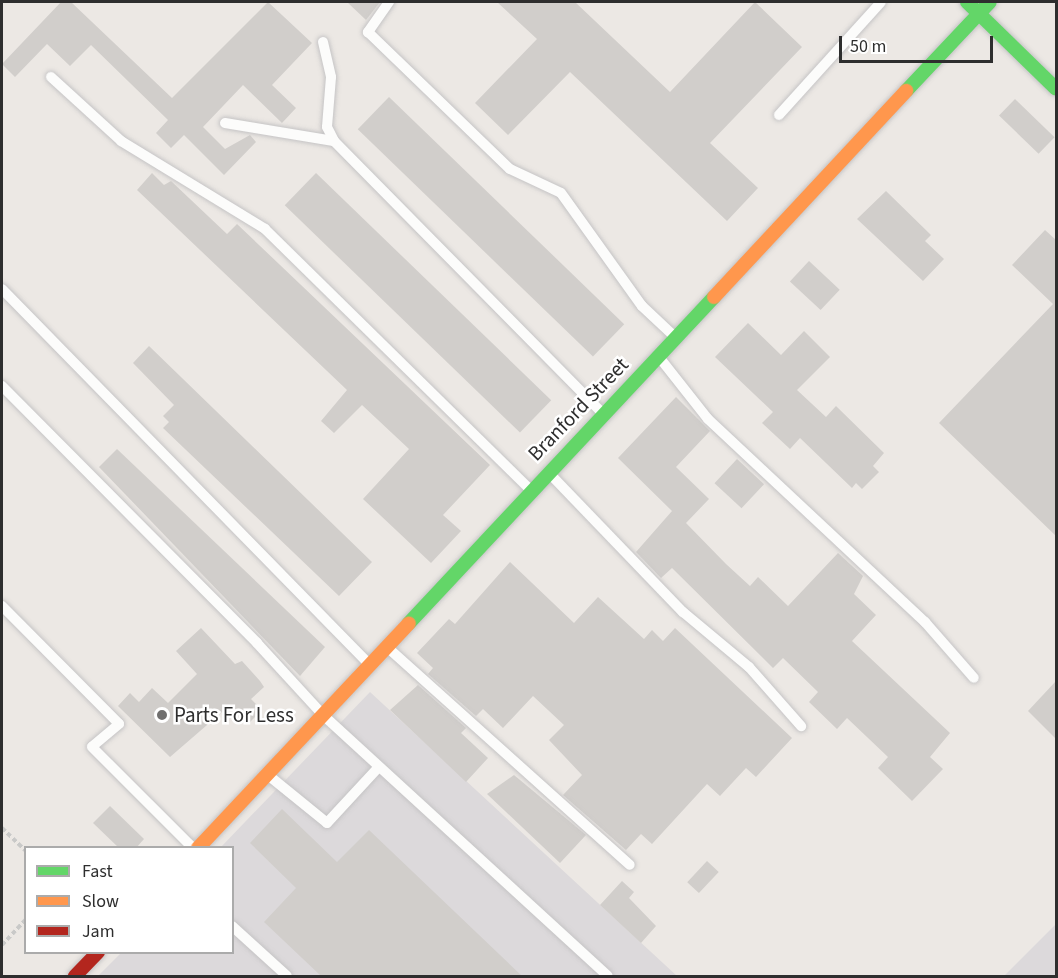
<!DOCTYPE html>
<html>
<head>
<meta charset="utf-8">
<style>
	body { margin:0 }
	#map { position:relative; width:1058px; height:978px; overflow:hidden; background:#ece8e4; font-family:"Source Sans 3",sans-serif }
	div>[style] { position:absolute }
	.industrial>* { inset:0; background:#dcd9db }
	.building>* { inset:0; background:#d1cecb; transform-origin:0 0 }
	.path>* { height:4px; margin-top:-2px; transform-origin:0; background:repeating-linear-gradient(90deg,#c9c9c8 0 4.5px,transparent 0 7.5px) }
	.roads { filter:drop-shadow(0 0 2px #c5c4c5) drop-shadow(0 0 2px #c5c4c5) }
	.lane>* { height:10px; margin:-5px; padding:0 5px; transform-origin:5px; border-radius:5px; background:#fcfcfb }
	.fast>* { height:14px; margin:-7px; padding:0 7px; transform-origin:7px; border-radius:7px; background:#63d668 }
	.slow>* { height:14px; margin:-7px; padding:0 7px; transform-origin:7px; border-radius:7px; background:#ff974d }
	.jam>* { height:14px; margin:-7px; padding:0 7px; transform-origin:7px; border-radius:7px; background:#b3261e }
	.dots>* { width:16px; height:16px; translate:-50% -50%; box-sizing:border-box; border:3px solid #fff; border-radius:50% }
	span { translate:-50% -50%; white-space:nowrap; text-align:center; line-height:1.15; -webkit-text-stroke:5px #fff; paint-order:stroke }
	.street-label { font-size:21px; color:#2e2e2e }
	.poi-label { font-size:21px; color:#2e2e2e }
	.left { translate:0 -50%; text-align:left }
	.frame { position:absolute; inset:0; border:3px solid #2e2e2e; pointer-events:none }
	.legend { position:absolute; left:24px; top:846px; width:210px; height:108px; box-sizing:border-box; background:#fff; border:2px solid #ababab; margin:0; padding:8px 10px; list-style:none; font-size:18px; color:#2e2e2e }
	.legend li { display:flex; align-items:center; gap:12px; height:30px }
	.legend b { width:30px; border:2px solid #ababab }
	.scale { position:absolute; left:839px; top:36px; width:154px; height:27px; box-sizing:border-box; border:3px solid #2e2e2e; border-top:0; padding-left:8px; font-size:18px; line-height:21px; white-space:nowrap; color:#2e2e2e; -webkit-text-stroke:4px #fff; paint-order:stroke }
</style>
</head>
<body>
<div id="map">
	<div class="industrial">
		<div style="clip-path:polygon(370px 692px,677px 976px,98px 976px,121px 953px,232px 952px,232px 848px,221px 847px)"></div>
		<div style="clip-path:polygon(1056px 924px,1056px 976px,1004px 976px)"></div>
	</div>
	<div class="building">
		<div style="clip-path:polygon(61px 2px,71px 2px,172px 98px,268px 2px,312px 43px,272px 85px,296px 108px,282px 123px,243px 85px,203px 127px,225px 149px,250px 135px,256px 142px,224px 175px,184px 135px,171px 148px,156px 133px,168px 120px,91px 45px,70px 66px,47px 44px,15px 77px,2px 64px)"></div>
		<div style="clip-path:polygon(347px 2px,380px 2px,366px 20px)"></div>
		<div style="clip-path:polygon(497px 2px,575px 2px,670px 92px,755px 2px,802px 47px,710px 143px,758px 188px,727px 221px,570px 72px,508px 135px,475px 103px,537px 39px)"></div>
		<div style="left:389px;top:97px;width:327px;height:45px;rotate:44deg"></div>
		<div style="left:1015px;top:99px;width:55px;height:23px;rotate:44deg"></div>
		<div style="clip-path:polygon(152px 173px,164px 185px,171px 181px,227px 234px,237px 224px,490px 465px,443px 515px,461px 531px,431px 563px,363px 499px,409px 449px,362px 405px,334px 433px,321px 421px,347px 390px,137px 190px)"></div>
		<div style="left:316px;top:173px;width:327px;height:45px;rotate:44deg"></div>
		<div style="clip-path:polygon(886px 191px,931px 235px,925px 241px,944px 259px,923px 281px,857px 219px)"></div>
		<div style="clip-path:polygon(1045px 230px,1056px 240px,1056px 536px,939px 423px,1053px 304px,1012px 265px)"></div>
		<div style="left:809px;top:261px;width:42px;height:28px;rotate:43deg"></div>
		<div style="clip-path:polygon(748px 323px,781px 355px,804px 331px,830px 357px,797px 390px,826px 417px,836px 406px,884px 453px,873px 466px,879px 472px,862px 489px,856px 483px,852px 488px,800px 438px,790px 449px,762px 423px,773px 412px,715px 357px)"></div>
		<div style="clip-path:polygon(149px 346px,372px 562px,339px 596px,163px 428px,169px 422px,163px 416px,174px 405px,133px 363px)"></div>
		<div style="clip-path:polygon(676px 397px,710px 431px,676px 467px,709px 499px,686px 523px,726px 564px,750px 586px,758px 577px,788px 606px,838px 553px,863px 576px,854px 594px,876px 615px,852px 641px,950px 733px,930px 757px,943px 769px,912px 801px,878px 768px,888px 757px,847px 718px,837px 729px,809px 702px,818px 692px,783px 658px,773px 668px,672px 568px,661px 578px,636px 552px,672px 511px,618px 458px)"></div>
		<div style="clip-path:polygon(117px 449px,325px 647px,300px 676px,99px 467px)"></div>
		<div style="left:737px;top:459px;width:37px;height:33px;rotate:43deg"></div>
		<div style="clip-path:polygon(510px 562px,574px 623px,598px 597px,644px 639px,652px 630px,663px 641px,675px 628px,792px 738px,756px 777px,746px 768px,720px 796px,707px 784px,652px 844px,641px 834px,626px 850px,563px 795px,582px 775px,549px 740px,564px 725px,533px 696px,503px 728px,483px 709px,476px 716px,428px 674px,433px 668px,417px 653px,449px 619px,455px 624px)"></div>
		<div style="clip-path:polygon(201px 628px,235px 664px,242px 661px,260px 681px,264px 687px,251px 699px,262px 710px,248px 724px,229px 706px,170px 757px,118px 706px,130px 693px,139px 702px,152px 688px,168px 703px,197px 674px,176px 651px)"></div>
		<div style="clip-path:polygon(1056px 681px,1056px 739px,1028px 711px)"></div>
		<div style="clip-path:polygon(418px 685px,466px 728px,461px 733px,488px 758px,466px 782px,390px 710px)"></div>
		<div style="clip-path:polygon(514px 775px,586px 835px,560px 863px,487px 794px)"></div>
		<div style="clip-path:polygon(110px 806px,144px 839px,136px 848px,119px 848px,93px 823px)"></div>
		<div style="clip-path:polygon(282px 809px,337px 862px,369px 830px,522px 976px,321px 976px,264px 922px,296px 888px,250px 843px)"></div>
		<div style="left:707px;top:861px;width:16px;height:29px;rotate:43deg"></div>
		<div style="clip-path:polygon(622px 881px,634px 892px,629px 898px,656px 926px,641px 943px,600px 905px)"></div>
	</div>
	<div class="path">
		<div style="left:2px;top:828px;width:33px;rotate:44deg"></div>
		<div style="left:2px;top:945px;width:35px;rotate:-47deg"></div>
	</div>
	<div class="roads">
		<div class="lane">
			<div style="left:389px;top:2px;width:37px;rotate:125deg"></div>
			<div style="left:368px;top:32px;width:197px;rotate:44deg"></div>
			<div style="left:510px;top:169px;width:56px;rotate:25.2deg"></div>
			<div style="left:561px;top:193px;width:139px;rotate:54.4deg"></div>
			<div style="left:642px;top:306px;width:47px;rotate:43.3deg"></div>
			<div style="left:323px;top:42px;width:36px;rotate:77deg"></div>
			<div style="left:331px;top:77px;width:50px;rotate:94.6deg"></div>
			<div style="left:327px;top:127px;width:16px;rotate:63deg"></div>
			<div style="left:334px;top:141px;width:380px;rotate:45.4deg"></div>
			<div style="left:51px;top:77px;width:95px;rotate:42.4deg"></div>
			<div style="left:121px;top:141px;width:169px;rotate:31.4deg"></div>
			<div style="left:265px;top:229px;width:371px;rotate:44.5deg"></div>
			<div style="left:779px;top:115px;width:152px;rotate:-47.9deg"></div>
			<div style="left:225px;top:123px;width:110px;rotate:9.4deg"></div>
			<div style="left:2px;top:289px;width:523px;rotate:45.62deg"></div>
			<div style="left:659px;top:357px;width:79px;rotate:51.7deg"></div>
			<div style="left:708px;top:419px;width:297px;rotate:43.1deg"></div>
			<div style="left:925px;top:622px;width:74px;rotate:48.8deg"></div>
			<div style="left:2px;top:386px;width:362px;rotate:45.2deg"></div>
			<div style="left:257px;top:643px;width:98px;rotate:47.5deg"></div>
			<div style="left:323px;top:715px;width:386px;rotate:42.5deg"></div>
			<div style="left:550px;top:474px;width:192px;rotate:46.1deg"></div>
			<div style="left:683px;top:612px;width:86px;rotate:39.8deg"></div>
			<div style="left:749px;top:667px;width:79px;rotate:48.6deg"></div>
			<div style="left:2px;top:606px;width:166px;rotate:45.2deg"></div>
			<div style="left:119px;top:724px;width:35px;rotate:140deg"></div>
			<div style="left:92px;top:747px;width:143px;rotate:45deg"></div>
			<div style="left:387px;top:647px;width:326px;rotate:41.9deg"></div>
			<div style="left:268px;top:775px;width:76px;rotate:39.1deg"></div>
			<div style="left:327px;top:823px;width:75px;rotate:-47.2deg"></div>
			<div style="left:232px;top:926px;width:74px;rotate:42.3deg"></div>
		</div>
		<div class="fast">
			<div style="left:967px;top:2px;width:124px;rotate:44.3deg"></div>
			<div style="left:906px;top:91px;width:122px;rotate:-46.7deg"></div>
			<div style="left:409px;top:623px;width:446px;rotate:-46.9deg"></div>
		</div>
		<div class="slow">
			<div style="left:714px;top:297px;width:282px;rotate:-47deg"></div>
			<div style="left:198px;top:848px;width:308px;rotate:-46.8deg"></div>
		</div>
		<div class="jam">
			<div style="left:75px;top:976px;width:33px;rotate:-46deg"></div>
		</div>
	</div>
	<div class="dots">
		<div style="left:162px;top:715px;background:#706f6e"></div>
	</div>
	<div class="street-label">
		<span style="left:578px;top:409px;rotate:-46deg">Branford Street</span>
	</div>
	<div class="poi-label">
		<span class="left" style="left:174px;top:715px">Parts For Less</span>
	</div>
	<div class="frame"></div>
	<ul class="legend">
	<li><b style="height:8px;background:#63d668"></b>Fast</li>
	<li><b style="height:8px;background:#ff974d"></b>Slow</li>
	<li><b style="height:8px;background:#b3261e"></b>Jam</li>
	</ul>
	<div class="scale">50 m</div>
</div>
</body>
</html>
